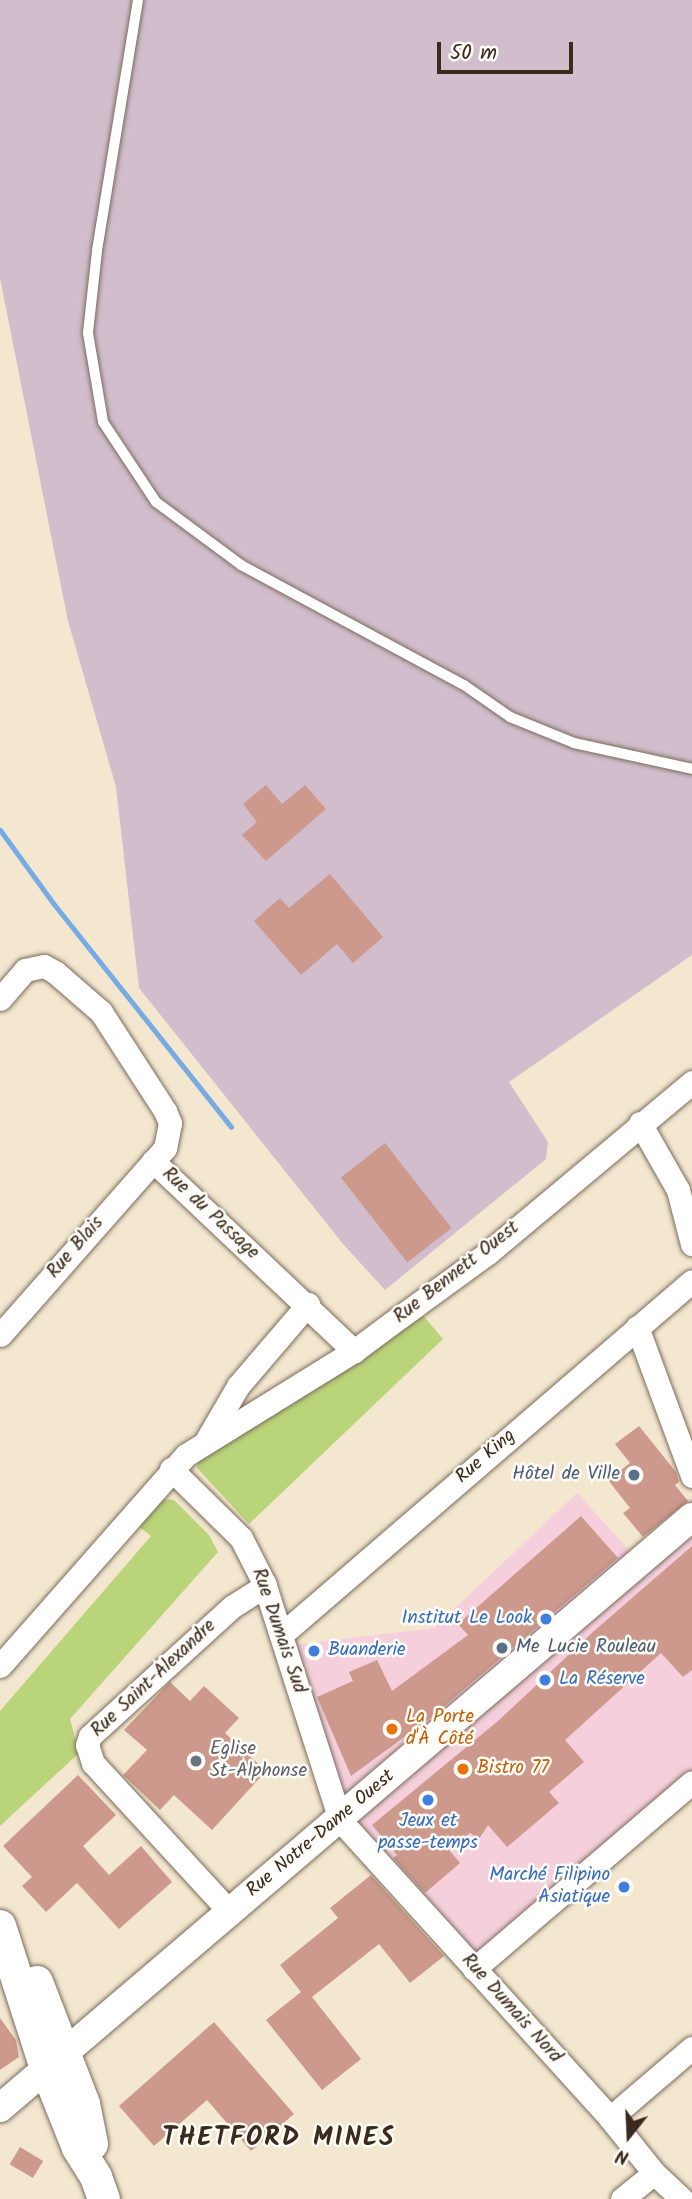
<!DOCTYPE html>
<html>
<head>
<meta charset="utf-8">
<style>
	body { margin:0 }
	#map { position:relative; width:692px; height:2199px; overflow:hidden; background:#f4e7d0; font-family:Kalam,sans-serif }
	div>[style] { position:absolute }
	.built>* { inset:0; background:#f5cfdc }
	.industrial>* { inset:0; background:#d1bdcc }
	.green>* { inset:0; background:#bad479 }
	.stream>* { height:5px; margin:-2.5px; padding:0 2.5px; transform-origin:2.5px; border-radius:2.5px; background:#76abe3 }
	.building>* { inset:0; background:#cc998c; transform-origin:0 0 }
	.roads { filter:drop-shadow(0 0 2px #7c6c5c) drop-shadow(0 0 2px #7c6c5c) }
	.service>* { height:10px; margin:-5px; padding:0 5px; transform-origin:5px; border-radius:5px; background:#fff }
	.minor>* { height:23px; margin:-11.5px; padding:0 11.5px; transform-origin:11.5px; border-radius:11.5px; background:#fff }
	.tertiary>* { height:28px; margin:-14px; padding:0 14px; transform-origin:14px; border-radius:14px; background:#fff }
	.secondary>* { height:32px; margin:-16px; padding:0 16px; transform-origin:16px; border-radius:16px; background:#fff }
	.dots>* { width:19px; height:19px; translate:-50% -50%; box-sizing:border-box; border:4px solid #fdfcf7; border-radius:50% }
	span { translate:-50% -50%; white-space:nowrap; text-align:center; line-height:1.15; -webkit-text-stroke:5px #fdfcf7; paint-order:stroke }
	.street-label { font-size:19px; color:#3b2a1e }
	.service-label { font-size:19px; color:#4e5e75 }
	.right { translate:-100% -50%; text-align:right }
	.left { translate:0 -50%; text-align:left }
	.shop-label { font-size:19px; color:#366cbe }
	.food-label { font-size:19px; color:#c56008 }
	.worship-label { font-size:19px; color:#5b616d }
	.district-label { font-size:26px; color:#3b2a1e; font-weight:700; letter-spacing:2px }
	.north { position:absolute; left:594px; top:2101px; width:70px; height:70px; -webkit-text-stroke:5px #fdfcf7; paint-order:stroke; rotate:198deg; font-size:19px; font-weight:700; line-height:28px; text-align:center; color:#3b2a1e }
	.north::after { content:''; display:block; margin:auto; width:24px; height:32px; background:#3b2a1e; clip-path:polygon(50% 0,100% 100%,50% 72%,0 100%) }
	.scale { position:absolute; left:437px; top:42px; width:136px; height:32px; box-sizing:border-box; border:4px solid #3b2a1e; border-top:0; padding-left:9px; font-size:21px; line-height:24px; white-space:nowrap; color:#3b2a1e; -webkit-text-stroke:5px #fdfcf7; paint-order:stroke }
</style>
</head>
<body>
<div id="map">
	<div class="built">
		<div style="clip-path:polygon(577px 1493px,632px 1553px,692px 1500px,692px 1775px,474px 1961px,342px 1806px,292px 1645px,434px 1628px)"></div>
	</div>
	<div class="industrial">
		<div style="clip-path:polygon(0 0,692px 0,692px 955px,509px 1082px,548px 1142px,546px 1159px,385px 1290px,343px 1244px,139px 988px,116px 787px,68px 621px,0 278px)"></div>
	</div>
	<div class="green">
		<div style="clip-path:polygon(421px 1313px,443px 1339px,249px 1524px,197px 1468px,199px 1457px)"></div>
		<div style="clip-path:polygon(163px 1499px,174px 1500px,209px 1535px,218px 1552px,70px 1719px,79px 1753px,0 1826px,0 1711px,151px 1536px,138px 1526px)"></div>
	</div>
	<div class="stream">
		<div style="left:0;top:830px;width:90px;rotate:54deg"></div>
		<div style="left:53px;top:903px;width:286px;rotate:51.5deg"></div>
	</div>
	<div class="building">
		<div style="clip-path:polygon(266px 785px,282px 804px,305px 785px,326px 809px,266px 861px,242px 835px,257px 822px,243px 804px)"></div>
		<div style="clip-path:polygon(330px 874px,383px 937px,353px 963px,337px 944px,301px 975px,254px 921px,280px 898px,289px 908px)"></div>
		<div style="left:385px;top:1143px;width:108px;height:56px;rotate:52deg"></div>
		<div style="clip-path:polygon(639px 1426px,676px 1472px,679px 1482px,675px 1485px,688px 1501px,643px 1537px,623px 1513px,630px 1508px,608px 1480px,630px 1463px,615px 1444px)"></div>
		<div style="clip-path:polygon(581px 1516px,618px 1558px,429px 1719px,351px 1776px,317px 1697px,353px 1681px,349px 1672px,377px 1660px,392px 1691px,468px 1635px,458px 1624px)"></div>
		<div style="clip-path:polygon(692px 1546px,692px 1670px,683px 1677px,661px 1653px,565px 1740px,584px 1762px,549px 1792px,559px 1803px,507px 1847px,488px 1825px,479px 1839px,470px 1833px,449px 1850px,460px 1863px,425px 1893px,393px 1858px,397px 1855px,372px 1825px,498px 1721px,594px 1631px)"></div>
		<div style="clip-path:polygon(170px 1682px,190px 1701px,204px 1686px,239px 1718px,225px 1733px,266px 1771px,212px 1830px,174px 1795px,160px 1810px,123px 1775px,147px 1750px,124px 1730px)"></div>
		<div style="clip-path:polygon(78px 1775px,116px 1815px,83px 1846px,109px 1875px,141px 1846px,172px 1882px,119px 1929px,77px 1883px,46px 1912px,22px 1886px,32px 1877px,3px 1846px)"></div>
		<div style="clip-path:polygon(371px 1875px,444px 1956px,410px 1983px,379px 1944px,312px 1997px,361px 2059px,322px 2090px,266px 2020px,301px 1992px,280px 1965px,338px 1918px,330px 1908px)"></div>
		<div style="clip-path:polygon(0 2018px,16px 2040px,19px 2057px,0 2070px)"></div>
		<div style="clip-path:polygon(214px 2022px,294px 2114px,251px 2151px,207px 2100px,154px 2146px,119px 2106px)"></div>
		<div style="left:20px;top:2147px;width:27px;height:20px;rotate:31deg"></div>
	</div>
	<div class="roads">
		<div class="service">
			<div style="left:138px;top:0;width:254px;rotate:99.3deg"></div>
			<div style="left:97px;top:251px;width:82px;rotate:96.3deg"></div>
			<div style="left:88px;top:333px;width:90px;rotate:80.4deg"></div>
			<div style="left:103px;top:422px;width:96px;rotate:56.5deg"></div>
			<div style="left:156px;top:502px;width:106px;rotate:36.5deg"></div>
			<div style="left:241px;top:565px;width:253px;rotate:28.3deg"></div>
			<div style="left:464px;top:685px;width:56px;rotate:34.8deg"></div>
			<div style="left:510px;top:717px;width:69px;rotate:22.1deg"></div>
			<div style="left:574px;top:743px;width:121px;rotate:12.4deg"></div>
		</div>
		<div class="minor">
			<div style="left:0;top:999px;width:38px;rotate:-49deg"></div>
			<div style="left:25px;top:970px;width:19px;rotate:-12deg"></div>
			<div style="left:44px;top:966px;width:13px;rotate:29deg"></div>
			<div style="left:55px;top:972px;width:61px;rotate:41deg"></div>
			<div style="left:101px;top:1012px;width:118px;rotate:57.1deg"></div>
			<div style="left:165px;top:1111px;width:13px;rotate:67deg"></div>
			<div style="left:170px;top:1123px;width:25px;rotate:101deg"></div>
			<div style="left:165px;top:1148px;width:249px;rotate:131.4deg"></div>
			<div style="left:640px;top:1123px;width:77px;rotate:60.4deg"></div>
			<div style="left:678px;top:1190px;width:56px;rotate:75.5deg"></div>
			<div style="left:153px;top:1161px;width:277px;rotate:43.4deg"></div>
			<div style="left:637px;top:1327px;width:159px;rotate:69.7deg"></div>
			<div style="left:206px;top:1441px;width:64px;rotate:-59.8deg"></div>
			<div style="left:238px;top:1386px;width:108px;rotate:-49.5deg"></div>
			<div style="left:171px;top:1469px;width:98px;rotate:44.6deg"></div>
			<div style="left:241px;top:1538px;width:51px;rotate:62.9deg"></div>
			<div style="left:264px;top:1583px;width:249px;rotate:72.2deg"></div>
			<div style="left:340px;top:1820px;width:402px;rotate:47.8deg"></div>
			<div style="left:610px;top:2118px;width:70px;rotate:51.3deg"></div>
			<div style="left:654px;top:2173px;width:38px;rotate:43deg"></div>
			<div style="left:281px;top:1635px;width:542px;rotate:-40.74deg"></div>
			<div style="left:0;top:1666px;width:281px;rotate:-48.6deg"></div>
			<div style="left:186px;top:1455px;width:198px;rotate:-31.8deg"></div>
			<div style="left:354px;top:1351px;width:57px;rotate:-36.5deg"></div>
			<div style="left:400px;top:1317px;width:110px;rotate:-36.1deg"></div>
			<div style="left:489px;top:1252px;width:265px;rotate:-39.9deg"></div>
			<div style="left:229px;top:1911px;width:201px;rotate:-132.6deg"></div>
			<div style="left:93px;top:1763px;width:19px;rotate:-108deg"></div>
			<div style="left:87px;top:1745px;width:9px;rotate:-72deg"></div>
			<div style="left:90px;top:1736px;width:193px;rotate:-42.3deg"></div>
			<div style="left:233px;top:1606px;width:38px;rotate:-32deg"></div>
			<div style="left:474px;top:1969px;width:287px;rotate:-40.6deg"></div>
			<div style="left:610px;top:2118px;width:108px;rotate:-40.5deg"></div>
			<div style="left:622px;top:2199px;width:41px;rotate:-39.1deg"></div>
		</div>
		<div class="tertiary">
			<div style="left:0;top:2108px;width:910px;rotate:-40.5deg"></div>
		</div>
		<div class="secondary">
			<div style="left:0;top:1926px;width:149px;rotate:72.1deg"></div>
			<div style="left:46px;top:2068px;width:86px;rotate:68.2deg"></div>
			<div style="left:78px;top:2148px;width:34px;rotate:58deg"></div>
			<div style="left:96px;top:2177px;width:23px;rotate:70deg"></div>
			<div style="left:37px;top:1982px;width:131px;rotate:68.9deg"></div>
			<div style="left:84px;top:2104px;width:41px;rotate:78.7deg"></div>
		</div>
	</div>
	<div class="dots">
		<div style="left:634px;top:1475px;background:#5c6f8a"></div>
		<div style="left:546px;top:1619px;background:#3f7fe0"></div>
		<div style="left:502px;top:1648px;background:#5c6f8a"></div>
		<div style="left:314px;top:1651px;background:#3f7fe0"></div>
		<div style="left:545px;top:1680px;background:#3f7fe0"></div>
		<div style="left:392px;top:1729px;background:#e8710a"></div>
		<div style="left:196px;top:1761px;background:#6b7280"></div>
		<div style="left:463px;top:1769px;background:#e8710a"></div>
		<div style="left:428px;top:1800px;background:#3f7fe0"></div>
		<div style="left:624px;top:1887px;background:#3f7fe0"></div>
	</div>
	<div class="street-label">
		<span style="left:210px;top:1214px;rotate:43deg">Rue du Passage</span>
		<span style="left:76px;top:1248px;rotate:-49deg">Rue Blais</span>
		<span style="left:457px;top:1273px;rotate:-38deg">Rue Bennett Ouest</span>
		<span style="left:486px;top:1457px;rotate:-41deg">Rue King</span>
		<span style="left:278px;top:1631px;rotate:71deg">Rue Dumais Sud</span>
		<span style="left:154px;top:1679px;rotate:-43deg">Rue Saint-Alexandre</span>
		<span style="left:321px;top:1834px;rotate:-40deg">Rue Notre-Dame Ouest</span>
		<span style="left:511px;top:2009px;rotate:48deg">Rue Dumais Nord</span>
	</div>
	<div class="service-label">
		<span class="right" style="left:620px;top:1475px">Hôtel de Ville</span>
		<span class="left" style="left:516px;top:1648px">Me Lucie Rouleau</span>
	</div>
	<div class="shop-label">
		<span class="right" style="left:532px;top:1619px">Institut Le Look</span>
		<span class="left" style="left:328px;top:1651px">Buanderie</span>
		<span class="left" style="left:559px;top:1680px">La Réserve</span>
		<span style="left:428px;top:1833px">Jeux et<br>passe-temps</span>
		<span class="right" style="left:610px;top:1887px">Marché Filipino<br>Asiatique</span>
	</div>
	<div class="food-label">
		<span class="left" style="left:406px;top:1729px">La Porte<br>d'À Côté</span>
		<span class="left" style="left:477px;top:1769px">Bistro 77</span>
	</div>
	<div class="worship-label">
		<span class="left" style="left:210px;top:1761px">Eglise<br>St-Alphonse</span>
	</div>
	<div class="district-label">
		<span style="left:279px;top:2139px">THETFORD MINES</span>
	</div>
	<div class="north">N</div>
	<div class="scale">50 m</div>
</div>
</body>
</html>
